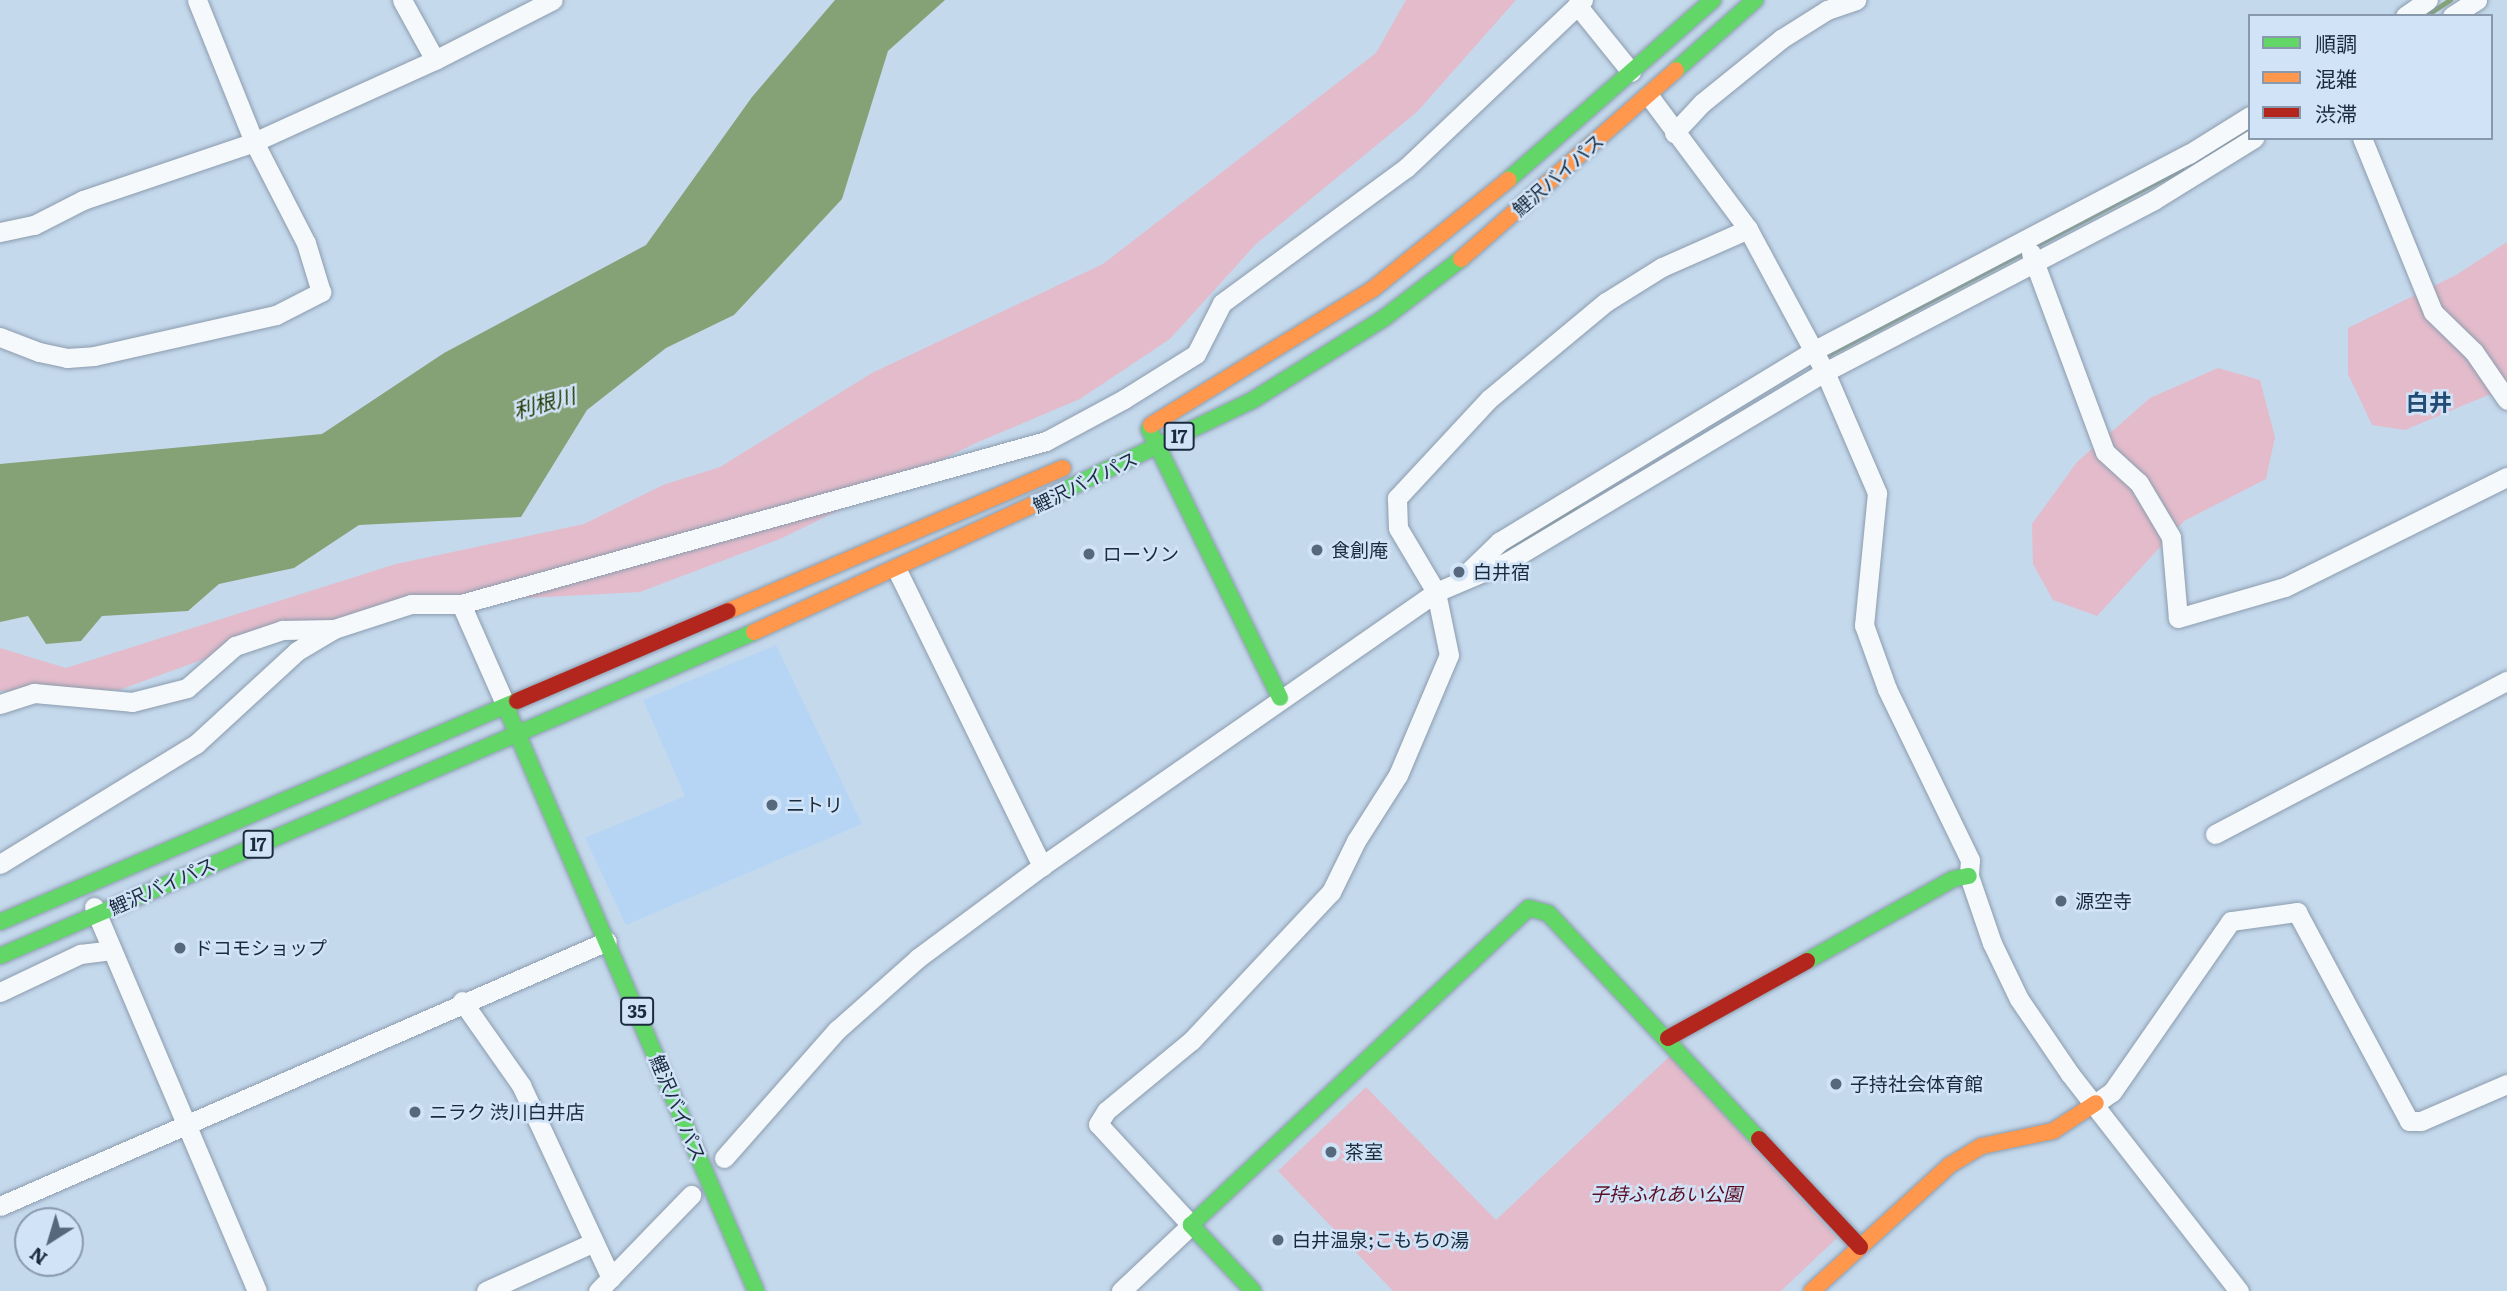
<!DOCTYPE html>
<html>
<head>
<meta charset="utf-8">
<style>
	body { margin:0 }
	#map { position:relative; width:2507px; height:1291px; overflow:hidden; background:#c5d9ed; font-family:Literata,"Noto Sans JP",serif }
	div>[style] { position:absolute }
	.built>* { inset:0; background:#b6d5f5 }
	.green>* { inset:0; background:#e3bbcb }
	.water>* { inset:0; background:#85a276 }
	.stream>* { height:5px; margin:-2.5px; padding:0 2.5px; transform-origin:2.5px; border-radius:2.5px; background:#85a276 }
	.roads { filter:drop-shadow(0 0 2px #8b9cad) drop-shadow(0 0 2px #8b9cad) }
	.street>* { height:19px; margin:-9.5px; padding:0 9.5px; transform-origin:9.5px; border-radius:9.5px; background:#f6f9fc }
	.fast>* { height:16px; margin:-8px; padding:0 8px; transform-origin:8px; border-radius:8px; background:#63d668 }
	.slow>* { height:16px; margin:-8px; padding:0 8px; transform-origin:8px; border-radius:8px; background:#ff974d }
	.jam>* { height:16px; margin:-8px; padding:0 8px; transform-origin:8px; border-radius:8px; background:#b3261e }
	.dots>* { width:19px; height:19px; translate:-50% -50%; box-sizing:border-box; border:4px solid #d1e3f7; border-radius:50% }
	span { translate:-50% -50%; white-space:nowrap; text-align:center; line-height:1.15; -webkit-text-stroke:5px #d1e3f7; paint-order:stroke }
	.shield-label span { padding:2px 5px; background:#d1e3f7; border:2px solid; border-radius:5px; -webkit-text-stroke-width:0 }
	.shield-label { font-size:18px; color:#1a2b3e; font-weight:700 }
	.street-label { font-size:19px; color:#1a2b3e }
	.poi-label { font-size:19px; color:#1a2b3e }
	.left { translate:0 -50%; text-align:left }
	.park-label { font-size:19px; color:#5a0c23; font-style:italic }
	.water-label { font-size:21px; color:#233902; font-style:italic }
	.quarter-label { font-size:23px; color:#234c74; font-weight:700 }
	.legend { position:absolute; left:2248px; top:14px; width:245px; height:126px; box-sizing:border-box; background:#d1e3f7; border:2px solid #8899ad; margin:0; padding:9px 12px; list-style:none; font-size:21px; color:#1a2b3e }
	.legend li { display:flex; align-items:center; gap:14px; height:35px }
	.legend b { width:35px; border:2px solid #8899ad }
	.north { position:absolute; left:14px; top:1207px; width:70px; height:70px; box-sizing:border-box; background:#d1e3f7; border:2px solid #8899ad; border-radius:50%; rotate:217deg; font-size:19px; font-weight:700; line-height:28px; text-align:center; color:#1a2b3e }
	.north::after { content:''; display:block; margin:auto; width:24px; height:32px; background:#56687b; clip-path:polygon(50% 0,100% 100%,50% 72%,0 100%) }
</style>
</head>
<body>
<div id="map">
	<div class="built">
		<div style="clip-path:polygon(776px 645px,862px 824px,626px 925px,585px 838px,685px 796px,643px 700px)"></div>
	</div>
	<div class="green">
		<div style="clip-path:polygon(1406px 0,1516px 0,1417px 112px,1256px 244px,1170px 339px,1080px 399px,978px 442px,780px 539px,640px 592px,411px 604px,273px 634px,119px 690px,0 691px,0 648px,66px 668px,396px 564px,584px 524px,663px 485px,720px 467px,872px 373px,1103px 264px,1376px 53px)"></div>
		<div style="clip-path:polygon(2507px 242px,2507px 387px,2405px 430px,2372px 425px,2348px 374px,2348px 328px,2456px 275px)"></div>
		<div style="clip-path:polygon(2218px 368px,2260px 380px,2275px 437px,2266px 479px,2184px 521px,2097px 616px,2053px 600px,2033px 564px,2032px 524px,2077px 462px,2150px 398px)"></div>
		<div style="clip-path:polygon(1670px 1056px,1837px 1238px,1781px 1291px,1393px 1291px,1278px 1171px,1366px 1087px,1496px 1220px)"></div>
	</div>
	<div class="water">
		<div style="clip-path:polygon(835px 0,945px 0,888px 51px,842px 199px,734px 315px,666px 348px,587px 410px,521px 517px,359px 525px,294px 568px,219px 584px,188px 611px,102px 616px,81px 641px,46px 644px,28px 616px,0 622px,0 464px,322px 434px,444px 353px,646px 245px,752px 97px)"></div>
	</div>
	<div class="stream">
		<div style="left:2425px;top:16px;width:30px;rotate:-33deg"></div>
		<div style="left:2207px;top:154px;width:50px;rotate:-30.2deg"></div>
		<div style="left:1821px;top:358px;width:407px;rotate:-27.7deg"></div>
		<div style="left:1507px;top:549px;width:81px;rotate:-31.9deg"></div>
	</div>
	<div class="roads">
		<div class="street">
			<div style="left:402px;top:0;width:68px;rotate:61.2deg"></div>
			<div style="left:1577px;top:5px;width:86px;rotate:51.1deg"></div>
			<div style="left:2405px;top:16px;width:28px;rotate:-35deg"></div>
			<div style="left:2452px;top:16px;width:30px;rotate:-33deg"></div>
			<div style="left:1649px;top:96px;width:166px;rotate:53.3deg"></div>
			<div style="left:1748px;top:229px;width:162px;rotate:61.7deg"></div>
			<div style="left:1825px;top:372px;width:132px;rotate:66.7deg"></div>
			<div style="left:1877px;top:493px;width:133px;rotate:95.6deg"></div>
			<div style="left:1864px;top:625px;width:68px;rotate:70.2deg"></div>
			<div style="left:1887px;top:689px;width:190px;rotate:64.1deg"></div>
			<div style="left:1970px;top:860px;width:16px;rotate:94deg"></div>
			<div style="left:1969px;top:876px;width:71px;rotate:71.1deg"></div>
			<div style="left:1992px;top:943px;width:62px;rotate:64.3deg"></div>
			<div style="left:2019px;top:999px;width:91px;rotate:55.8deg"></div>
			<div style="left:2070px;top:1074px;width:275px;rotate:52.1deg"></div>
			<div style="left:1674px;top:133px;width:41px;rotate:-47deg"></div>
			<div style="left:1702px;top:103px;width:102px;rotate:-39deg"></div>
			<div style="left:1781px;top:39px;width:54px;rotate:-32.2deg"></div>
			<div style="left:1827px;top:10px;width:31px;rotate:-19deg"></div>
			<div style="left:2362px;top:138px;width:188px;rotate:67.8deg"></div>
			<div style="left:2433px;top:312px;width:57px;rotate:44.3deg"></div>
			<div style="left:2474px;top:352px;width:58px;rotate:55.5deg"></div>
			<div style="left:0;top:232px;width:35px;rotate:-12deg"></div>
			<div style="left:34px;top:225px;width:55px;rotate:-27deg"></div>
			<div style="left:83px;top:200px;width:181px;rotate:-18.7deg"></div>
			<div style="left:254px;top:142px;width:199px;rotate:-24.4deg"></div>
			<div style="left:435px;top:60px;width:132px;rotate:-27deg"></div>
			<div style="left:2031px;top:253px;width:212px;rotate:69.6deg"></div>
			<div style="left:2105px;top:452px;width:46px;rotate:42.4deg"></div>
			<div style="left:2139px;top:483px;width:63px;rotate:59.3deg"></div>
			<div style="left:2171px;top:537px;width:81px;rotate:85.1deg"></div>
			<div style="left:2178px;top:618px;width:111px;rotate:-16.2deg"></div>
			<div style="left:2285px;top:587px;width:248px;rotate:-26.4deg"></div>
			<div style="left:0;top:337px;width:42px;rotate:21deg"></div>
			<div style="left:39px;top:352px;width:29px;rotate:12deg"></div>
			<div style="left:67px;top:358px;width:27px;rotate:-4deg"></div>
			<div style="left:94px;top:356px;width:187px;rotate:-12.7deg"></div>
			<div style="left:276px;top:315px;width:51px;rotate:-27.1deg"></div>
			<div style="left:321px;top:292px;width:51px;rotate:-107deg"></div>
			<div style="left:306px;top:243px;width:114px;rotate:-117.2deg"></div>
			<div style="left:254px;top:142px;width:153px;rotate:-111.9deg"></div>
			<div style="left:897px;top:570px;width:330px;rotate:63.9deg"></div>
			<div style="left:1467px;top:573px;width:45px;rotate:-44.1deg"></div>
			<div style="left:1499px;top:542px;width:368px;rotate:-31.3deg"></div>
			<div style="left:1813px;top:351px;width:424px;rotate:-27.7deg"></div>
			<div style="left:2189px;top:154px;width:72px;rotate:-31.9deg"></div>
			<div style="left:461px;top:604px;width:111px;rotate:66.2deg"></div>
			<div style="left:0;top:704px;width:36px;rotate:-18deg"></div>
			<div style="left:34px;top:693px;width:98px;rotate:5.2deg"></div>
			<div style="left:132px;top:702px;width:57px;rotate:-14.3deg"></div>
			<div style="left:187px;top:688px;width:64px;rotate:-41.2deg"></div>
			<div style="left:235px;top:646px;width:50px;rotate:-18.8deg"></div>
			<div style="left:282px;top:630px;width:51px;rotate:-1.1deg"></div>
			<div style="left:2215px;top:834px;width:330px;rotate:-27.7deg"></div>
			<div style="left:0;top:864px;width:230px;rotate:-31.5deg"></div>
			<div style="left:196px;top:744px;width:137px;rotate:-42.6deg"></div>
			<div style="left:297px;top:651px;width:43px;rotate:-30.7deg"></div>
			<div style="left:334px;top:629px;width:81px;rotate:-18deg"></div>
			<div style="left:411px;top:604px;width:50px"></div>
			<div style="left:461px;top:604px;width:607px;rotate:-15.57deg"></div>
			<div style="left:1046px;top:441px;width:89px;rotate:-28.3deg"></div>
			<div style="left:1124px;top:399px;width:85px;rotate:-32deg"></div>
			<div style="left:1196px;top:354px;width:57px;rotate:-63deg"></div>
			<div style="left:1222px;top:303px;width:228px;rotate:-36.3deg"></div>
			<div style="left:1406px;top:168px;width:244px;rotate:-43.5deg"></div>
			<div style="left:94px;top:907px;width:417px;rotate:67deg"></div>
			<div style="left:0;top:992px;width:89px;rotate:-25.4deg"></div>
			<div style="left:80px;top:954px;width:32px;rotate:-7deg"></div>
			<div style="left:462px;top:1001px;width:103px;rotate:54.9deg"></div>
			<div style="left:521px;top:1085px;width:213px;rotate:65deg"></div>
			<div style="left:2096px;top:1103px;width:19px;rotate:-35deg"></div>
			<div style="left:2112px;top:1092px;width:208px;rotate:-55.2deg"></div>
			<div style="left:2231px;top:921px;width:67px;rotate:-7.8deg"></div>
			<div style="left:2297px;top:912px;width:237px;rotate:61.8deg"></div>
			<div style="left:2409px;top:1121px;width:12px"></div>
			<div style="left:2421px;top:1121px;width:94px;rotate:-23.3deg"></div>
			<div style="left:724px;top:1158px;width:171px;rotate:-48.6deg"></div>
			<div style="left:837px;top:1030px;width:108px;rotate:-41.6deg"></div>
			<div style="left:918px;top:958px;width:154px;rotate:-36.6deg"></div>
			<div style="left:1042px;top:866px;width:480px;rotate:-34.8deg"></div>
			<div style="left:1436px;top:592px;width:77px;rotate:-22.9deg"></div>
			<div style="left:1507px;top:562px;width:370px;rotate:-30.9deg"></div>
			<div style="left:1825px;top:372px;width:371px;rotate:-27.6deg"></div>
			<div style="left:2154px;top:200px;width:118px;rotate:-31.8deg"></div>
			<div style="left:0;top:1206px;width:662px;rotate:-23.58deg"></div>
			<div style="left:486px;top:1291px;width:116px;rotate:-24.4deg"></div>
			<div style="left:598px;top:1291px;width:134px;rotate:-45.9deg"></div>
			<div style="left:1121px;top:1291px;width:96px;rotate:-43.3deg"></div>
			<div style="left:1191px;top:1225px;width:137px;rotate:-132.6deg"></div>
			<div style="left:1098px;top:1124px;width:15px;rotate:-58deg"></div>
			<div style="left:1106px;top:1111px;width:110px;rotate:-39.5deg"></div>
			<div style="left:1191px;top:1041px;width:204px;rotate:-46.8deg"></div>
			<div style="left:1331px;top:892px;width:57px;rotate:-63.9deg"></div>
			<div style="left:1356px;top:841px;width:78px;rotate:-57.5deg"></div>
			<div style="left:1398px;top:775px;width:130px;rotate:-67deg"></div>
			<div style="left:1449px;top:655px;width:64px;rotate:-101.7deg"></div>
			<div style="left:1436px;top:592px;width:74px;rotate:-120.7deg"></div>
			<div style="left:1398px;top:528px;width:30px;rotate:-92deg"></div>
			<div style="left:1397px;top:498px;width:135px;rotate:-47.1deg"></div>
			<div style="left:1489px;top:399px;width:152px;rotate:-39.7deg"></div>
			<div style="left:1606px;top:302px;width:66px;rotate:-32deg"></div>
			<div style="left:1662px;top:267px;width:94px;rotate:-23.8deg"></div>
		</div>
		<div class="fast">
			<div style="left:1676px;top:70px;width:106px;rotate:-41.5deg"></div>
			<div style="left:1508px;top:180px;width:273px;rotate:-41.3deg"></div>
			<div style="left:1149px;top:429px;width:299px;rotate:64deg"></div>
			<div style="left:1035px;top:504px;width:242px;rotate:-25.5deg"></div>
			<div style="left:1253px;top:400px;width:155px;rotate:-32deg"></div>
			<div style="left:1384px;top:318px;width:97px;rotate:-37.5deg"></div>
			<div style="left:508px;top:712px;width:630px;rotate:66.81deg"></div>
			<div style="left:0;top:922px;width:562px;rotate:-23.15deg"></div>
			<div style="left:0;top:956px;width:821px;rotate:-23.25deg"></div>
			<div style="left:1807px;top:961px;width:167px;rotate:-29.3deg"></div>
			<div style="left:1953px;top:879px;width:16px;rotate:-11deg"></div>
			<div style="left:1253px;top:1291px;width:91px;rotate:-133.2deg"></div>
			<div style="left:1191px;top:1225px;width:463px;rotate:-43.2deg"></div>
			<div style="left:1529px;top:908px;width:20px;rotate:15deg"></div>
			<div style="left:1548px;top:913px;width:309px;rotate:47deg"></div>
		</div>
		<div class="slow">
			<div style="left:1461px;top:259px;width:286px;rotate:-41.3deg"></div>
			<div style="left:1151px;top:425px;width:260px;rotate:-31.5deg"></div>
			<div style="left:1373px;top:289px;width:174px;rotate:-38.9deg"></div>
			<div style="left:728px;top:611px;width:364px;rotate:-23.1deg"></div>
			<div style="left:754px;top:632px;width:309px;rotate:-24.5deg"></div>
			<div style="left:1812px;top:1291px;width:187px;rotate:-42.4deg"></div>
			<div style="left:1950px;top:1165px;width:37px;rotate:-31deg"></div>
			<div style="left:1982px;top:1146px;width:73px;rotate:-11.9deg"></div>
			<div style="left:2053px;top:1131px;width:51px;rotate:-33.1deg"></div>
		</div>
		<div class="jam">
			<div style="left:517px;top:701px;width:229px;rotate:-23.1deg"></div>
			<div style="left:1668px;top:1038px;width:159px;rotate:-29deg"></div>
			<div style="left:1759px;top:1139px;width:148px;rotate:46.9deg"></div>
		</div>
	</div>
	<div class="dots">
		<div style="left:1317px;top:550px;background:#56687b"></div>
		<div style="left:1089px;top:554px;background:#56687b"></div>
		<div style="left:1459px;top:572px;background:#56687b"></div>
		<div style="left:772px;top:805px;background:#56687b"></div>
		<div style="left:2061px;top:901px;background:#56687b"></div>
		<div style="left:180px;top:948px;background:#56687b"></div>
		<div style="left:1836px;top:1084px;background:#56687b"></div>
		<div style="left:415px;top:1112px;background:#56687b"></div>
		<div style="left:1331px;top:1152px;background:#56687b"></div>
		<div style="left:1278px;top:1240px;background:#56687b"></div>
	</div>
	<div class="shield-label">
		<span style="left:1179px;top:436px">17</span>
		<span style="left:258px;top:844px">17</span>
		<span style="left:637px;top:1011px">35</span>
	</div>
	<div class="street-label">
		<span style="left:1558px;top:175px;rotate:-41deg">鯉沢バイパス</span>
		<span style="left:1085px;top:482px;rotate:-26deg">鯉沢バイパス</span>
		<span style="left:162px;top:886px;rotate:-24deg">鯉沢バイパス</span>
		<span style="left:678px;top:1108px;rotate:67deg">鯉沢バイパス</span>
	</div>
	<div class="poi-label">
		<span class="left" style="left:1331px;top:550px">食創庵</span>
		<span class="left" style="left:1103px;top:554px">ローソン</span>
		<span class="left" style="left:1473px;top:572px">白井宿</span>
		<span class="left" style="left:786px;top:805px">ニトリ</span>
		<span class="left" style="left:2075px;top:901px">源空寺</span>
		<span class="left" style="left:194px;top:948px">ドコモショップ</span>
		<span class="left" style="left:1850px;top:1084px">子持社会体育館</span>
		<span class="left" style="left:429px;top:1112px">ニラク 渋川白井店</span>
		<span class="left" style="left:1345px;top:1152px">茶室</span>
		<span class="left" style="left:1292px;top:1240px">白井温泉;こもちの湯</span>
	</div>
	<div class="park-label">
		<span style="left:1666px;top:1194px">子持ふれあい公園</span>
	</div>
	<div class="water-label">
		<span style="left:544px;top:402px;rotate:-15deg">利根川</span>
	</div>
	<div class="quarter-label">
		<span style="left:2429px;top:401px">白井</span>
	</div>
	<ul class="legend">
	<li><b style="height:9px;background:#63d668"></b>順調</li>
	<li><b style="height:9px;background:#ff974d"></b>混雑</li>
	<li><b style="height:9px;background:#b3261e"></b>渋滞</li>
	</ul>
	<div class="north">N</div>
</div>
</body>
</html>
